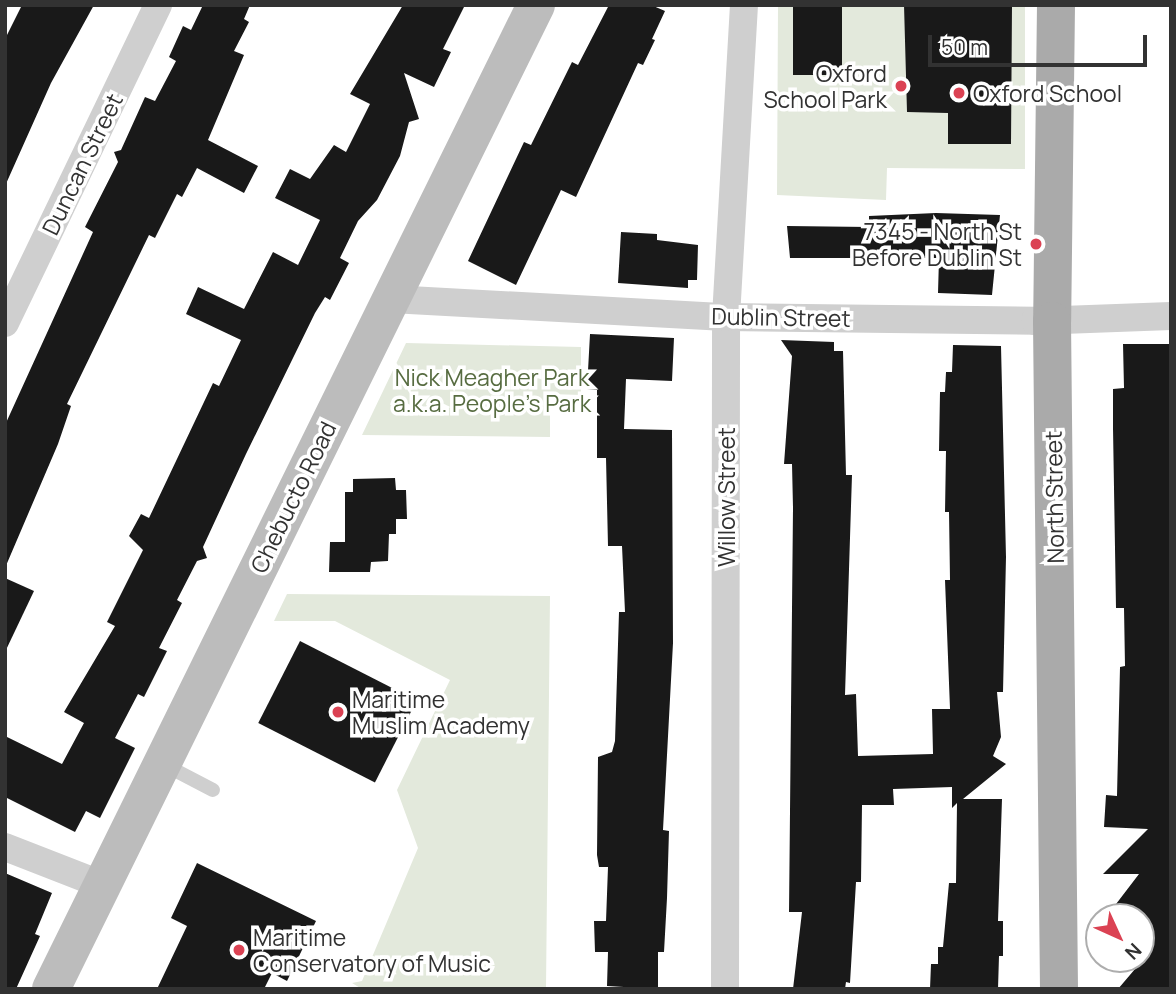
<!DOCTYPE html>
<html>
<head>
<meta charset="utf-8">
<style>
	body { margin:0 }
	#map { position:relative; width:1176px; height:994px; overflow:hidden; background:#fff; font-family:Manrope,sans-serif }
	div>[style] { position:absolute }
	.green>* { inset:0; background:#e3e9dc }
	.building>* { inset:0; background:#191919; transform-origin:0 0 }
	.lane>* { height:14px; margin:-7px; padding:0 7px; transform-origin:7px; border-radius:7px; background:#cfcfcf }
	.street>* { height:28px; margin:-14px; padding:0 14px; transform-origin:14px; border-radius:14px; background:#cfcfcf }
	.secondary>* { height:38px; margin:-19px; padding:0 19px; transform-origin:19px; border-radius:19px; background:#bcbcbc }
	.primary>* { height:38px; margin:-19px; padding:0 19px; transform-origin:19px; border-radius:19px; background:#aaa }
	.dots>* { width:19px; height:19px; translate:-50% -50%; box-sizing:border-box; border:4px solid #fff; border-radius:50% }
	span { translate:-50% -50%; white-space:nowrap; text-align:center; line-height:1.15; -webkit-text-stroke:7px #fff; paint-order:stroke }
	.poi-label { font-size:23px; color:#323232 }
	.right { translate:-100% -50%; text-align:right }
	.left { translate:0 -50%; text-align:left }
	.street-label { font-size:23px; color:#323232 }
	.park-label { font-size:23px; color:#576c41 }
	.frame { position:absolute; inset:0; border:7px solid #323232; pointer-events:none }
	.north { position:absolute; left:1085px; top:903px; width:70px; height:70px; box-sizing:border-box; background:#fff; border:2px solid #adadad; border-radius:50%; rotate:135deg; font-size:19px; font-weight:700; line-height:28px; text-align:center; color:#323232 }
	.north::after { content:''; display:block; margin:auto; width:24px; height:32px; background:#db4253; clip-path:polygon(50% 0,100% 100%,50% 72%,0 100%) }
	.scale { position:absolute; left:928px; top:35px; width:219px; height:32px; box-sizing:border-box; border:4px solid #323232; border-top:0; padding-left:9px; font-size:21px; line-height:24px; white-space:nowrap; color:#323232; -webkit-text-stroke:5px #fff; paint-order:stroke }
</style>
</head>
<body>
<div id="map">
	<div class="green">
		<div style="clip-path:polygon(778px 5px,1025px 5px,1025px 169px,887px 168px,886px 200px,777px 195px)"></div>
		<div style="clip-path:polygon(406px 343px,581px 347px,581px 395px,550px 394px,550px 437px,362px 435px)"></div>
		<div style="clip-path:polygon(287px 594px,550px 596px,546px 989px,362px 989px,352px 983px,362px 981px,418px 848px,397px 790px,450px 680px,335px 621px,274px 621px)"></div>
	</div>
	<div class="building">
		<div style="clip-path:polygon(22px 5px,94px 5px,51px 83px,5px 186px,5px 39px)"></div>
		<div style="clip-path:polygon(203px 5px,250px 5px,244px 19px,249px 22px,234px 51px,244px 55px,208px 140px,258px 166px,244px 193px,197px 168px,182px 197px,177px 194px,155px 238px,149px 235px,67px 404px,71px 406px,58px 444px,5px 568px,5px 425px,93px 232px,85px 227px,118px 162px,114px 152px,121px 150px,145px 97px,155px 101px,176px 61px,169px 57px,183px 26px,191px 30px)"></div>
		<div style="clip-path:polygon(403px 5px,465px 5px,443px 49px,451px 52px,434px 87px,404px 73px,419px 119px,409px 122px,400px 156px,377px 200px,358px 221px,340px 258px,349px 263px,330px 300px,325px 297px,315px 313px,246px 454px,203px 547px,207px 558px,197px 561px,177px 600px,182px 603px,159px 648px,167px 651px,144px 697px,138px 694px,115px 738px,135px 748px,100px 818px,86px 811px,75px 832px,5px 797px,5px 736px,62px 764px,84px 723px,64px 712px,115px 626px,107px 622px,143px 550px,129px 536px,141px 514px,149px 518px,213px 383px,219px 386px,241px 340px,186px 314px,198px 287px,244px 309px,273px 252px,298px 265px,320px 220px,275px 198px,290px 169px,310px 179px,334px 145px,346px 152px,370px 104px,350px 94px)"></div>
		<div style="clip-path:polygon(609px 5px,651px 5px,665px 11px,652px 39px,655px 40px,643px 65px,638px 63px,576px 197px,561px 190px,516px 285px,468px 261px,524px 142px,531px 145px,572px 62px,578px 65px)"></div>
		<div style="left:793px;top:5px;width:49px;height:70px"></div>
		<div style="clip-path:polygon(904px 5px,1012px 5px,1011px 144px,948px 144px,948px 113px,907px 112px)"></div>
		<div style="clip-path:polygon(936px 213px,1000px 215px,992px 295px,938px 293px,939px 258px,790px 258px,787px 226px,869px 227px,869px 216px)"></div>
		<div style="clip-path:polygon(621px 232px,657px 234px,657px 240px,698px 245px,697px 280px,688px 280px,688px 288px,618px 283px)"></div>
		<div style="clip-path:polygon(590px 334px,674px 338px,672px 381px,626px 379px,624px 429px,672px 430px,673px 643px,663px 830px,669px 831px,667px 898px,664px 952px,658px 952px,658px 989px,607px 986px,608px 952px,595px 952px,594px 921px,606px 921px,608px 867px,599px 867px,597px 855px,598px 757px,612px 752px,615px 741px,619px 612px,625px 612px,622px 546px,608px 546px,606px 458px,597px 458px,597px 390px,587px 389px)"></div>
		<div style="clip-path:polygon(781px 340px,834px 342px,834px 351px,843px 351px,846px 475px,852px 475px,845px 695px,856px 694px,858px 756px,933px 754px,932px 709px,950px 709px,945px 580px,950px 580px,949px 512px,945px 512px,946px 451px,939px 451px,940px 392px,945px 392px,946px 372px,952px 372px,953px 345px,1001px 346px,1006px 557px,1003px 692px,997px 692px,1001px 737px,993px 756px,1006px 764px,963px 799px,1002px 799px,998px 921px,1003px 921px,1003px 956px,999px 956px,998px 989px,930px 989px,931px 964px,938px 964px,938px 947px,943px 947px,949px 883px,956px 883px,957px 803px,952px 808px,952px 787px,893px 789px,894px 805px,862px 805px,861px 882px,856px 882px,850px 983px,846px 982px,845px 989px,793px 989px,802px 912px,789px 912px,793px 508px,792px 464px,784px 464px,792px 356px)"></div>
		<div style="clip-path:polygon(1123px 344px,1171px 344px,1170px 989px,1118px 989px,1141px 962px,1123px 959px,1141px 959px,1141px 917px,1120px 917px,1113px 908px,1139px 874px,1103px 874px,1148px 829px,1104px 827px,1106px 795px,1117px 796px,1120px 667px,1125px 666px,1124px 608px,1116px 608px,1113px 428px,1113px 389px,1124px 388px)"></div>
		<div style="clip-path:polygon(395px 478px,396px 490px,406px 490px,407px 519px,396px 519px,396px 534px,389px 534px,388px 561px,371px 562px,370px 572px,329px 572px,330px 542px,345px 542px,345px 492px,353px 492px,353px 479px)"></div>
		<div style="clip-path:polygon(5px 578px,34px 591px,5px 652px)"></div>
		<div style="left:300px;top:641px;width:131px;height:92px;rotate:27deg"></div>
		<div style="clip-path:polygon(197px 863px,316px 921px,287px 981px,272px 973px,264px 989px,157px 989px,187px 926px,171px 918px)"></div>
		<div style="clip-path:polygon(5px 873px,52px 893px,35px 934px,40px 936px,16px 989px,5px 989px)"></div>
	</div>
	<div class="lane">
		<div style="left:165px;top:765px;width:54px;rotate:27.5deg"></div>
	</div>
	<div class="street">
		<div style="left:391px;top:299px;width:335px;rotate:3.1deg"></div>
		<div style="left:726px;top:317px;width:309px;rotate:0.7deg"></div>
		<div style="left:1035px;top:321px;width:136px;rotate:-2.1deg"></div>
		<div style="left:5px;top:323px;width:353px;rotate:-64.3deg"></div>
		<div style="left:5px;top:847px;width:102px;rotate:21.3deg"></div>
		<div style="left:725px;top:989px;width:672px;rotate:-89.91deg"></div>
		<div style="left:726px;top:317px;width:313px;rotate:-86.7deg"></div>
	</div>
	<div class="secondary">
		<div style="left:51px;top:989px;width:1097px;rotate:-63.76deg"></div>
	</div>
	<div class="primary">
		<div style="left:1056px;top:5px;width:316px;rotate:90.7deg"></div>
		<div style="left:1052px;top:321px;width:668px;rotate:89.4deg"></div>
	</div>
	<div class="dots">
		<div style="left:901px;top:86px;background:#db4253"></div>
		<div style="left:959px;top:93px;background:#db4253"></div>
		<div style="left:1036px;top:244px;background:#db4253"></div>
		<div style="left:338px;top:712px;background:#db4253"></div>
		<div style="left:239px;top:950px;background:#db4253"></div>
	</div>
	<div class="poi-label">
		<span class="right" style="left:887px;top:86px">Oxford<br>School Park</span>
		<span class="left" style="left:973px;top:93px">Oxford School</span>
		<span class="right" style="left:1022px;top:244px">7345 - North St<br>Before Dublin St</span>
		<span class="left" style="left:352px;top:712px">Maritime<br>Muslim Academy</span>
		<span class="left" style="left:253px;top:950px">Maritime<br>Conservatory of Music</span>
	</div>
	<div class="street-label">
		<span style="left:82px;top:164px;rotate:-64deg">Duncan Street</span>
		<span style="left:781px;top:317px;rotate:1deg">Dublin Street</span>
		<span style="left:293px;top:497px;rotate:-64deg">Chebucto Road</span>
		<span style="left:726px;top:497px;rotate:-90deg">Willow Street</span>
		<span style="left:1054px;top:497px;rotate:-91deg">North Street</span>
	</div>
	<div class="park-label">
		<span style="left:492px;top:390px">Nick Meagher Park<br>a.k.a. People's Park</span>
	</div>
	<div class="frame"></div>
	<div class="north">N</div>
	<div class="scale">50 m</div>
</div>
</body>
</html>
